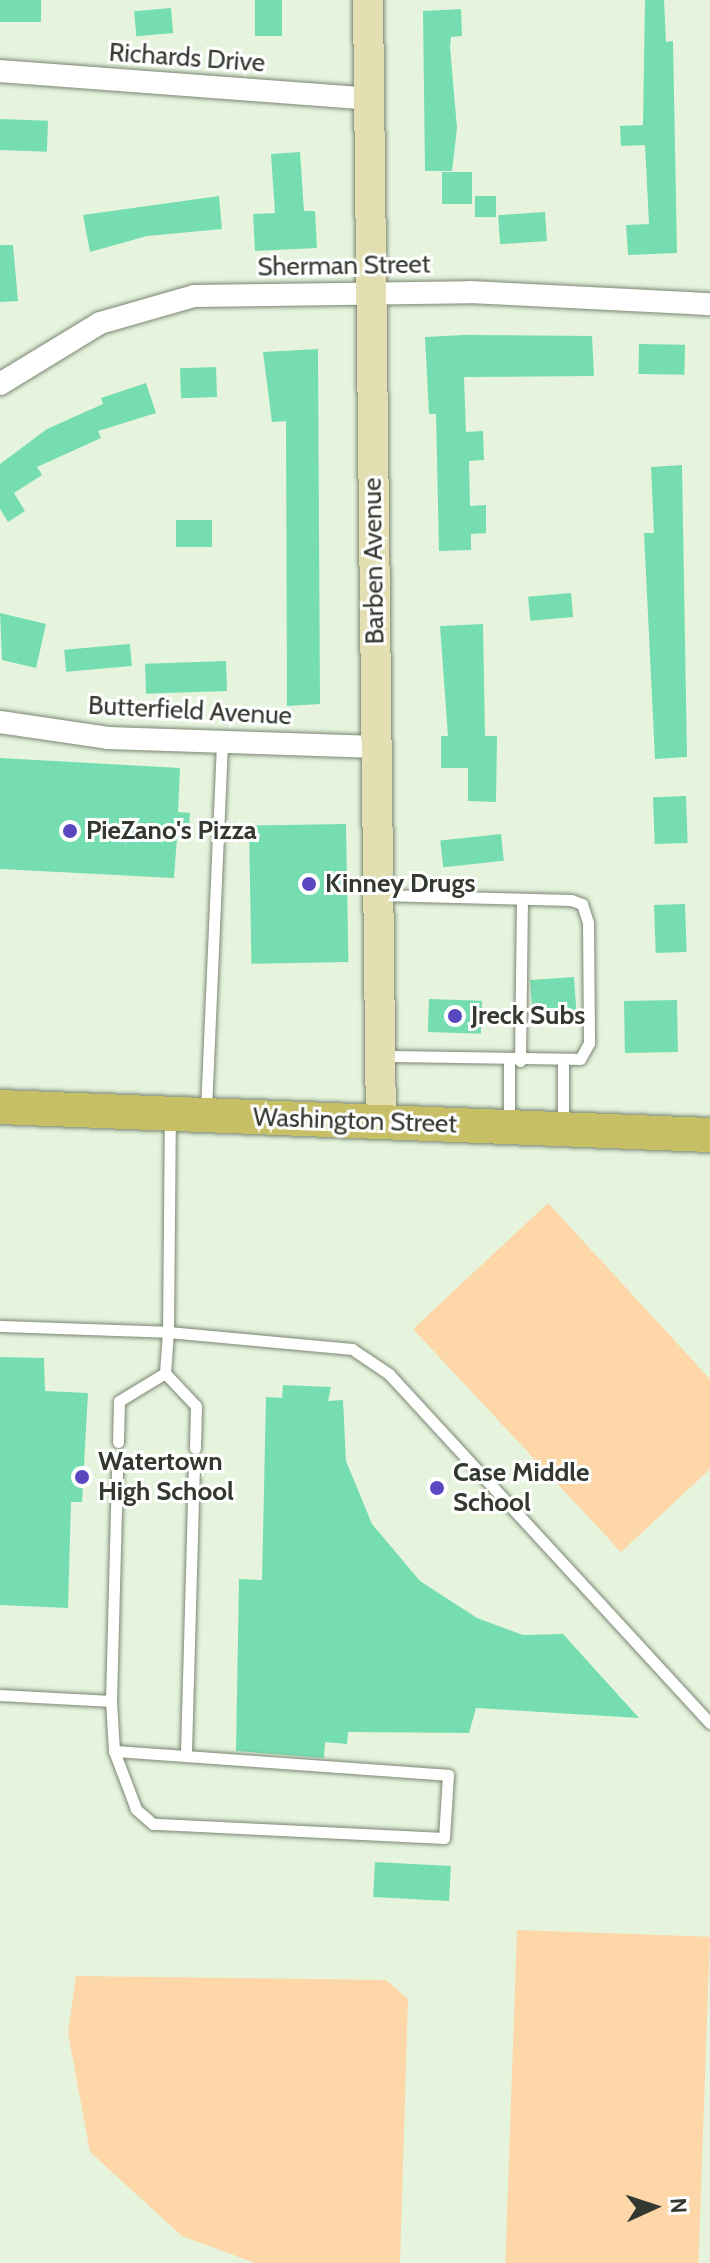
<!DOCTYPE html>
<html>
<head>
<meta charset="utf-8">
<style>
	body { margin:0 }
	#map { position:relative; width:710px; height:2263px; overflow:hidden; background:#e6f4de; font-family:Cabin,sans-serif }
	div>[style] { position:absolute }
	.green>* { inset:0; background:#fdd7a7; transform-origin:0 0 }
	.building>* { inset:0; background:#76ddb0; transform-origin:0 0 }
	.roads { filter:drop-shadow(0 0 2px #7a8672) drop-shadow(0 0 2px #7a8672) }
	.lane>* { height:11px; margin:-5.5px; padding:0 5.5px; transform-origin:5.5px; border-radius:5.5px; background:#fff }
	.street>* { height:22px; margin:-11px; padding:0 11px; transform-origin:11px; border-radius:11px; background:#fff }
	.secondary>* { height:30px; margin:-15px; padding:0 15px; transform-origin:15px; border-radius:15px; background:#e3dfb2 }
	.primary>* { height:34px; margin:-17px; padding:0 17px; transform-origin:17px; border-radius:17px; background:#c7bf66 }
	.dots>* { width:22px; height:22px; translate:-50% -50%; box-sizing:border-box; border:4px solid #fff; border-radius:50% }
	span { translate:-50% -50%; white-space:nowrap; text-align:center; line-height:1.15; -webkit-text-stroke:6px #fff; paint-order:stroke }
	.street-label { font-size:26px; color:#333830 }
	.poi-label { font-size:26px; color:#333830; font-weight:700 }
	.left { translate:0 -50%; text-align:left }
	.north { position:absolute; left:614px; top:2167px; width:80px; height:80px; -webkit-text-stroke:6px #fff; paint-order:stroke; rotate:87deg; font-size:22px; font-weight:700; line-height:32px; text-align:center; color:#333830 }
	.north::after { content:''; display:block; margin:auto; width:28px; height:36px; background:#333830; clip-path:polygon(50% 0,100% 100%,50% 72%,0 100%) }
</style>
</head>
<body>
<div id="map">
	<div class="green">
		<div style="clip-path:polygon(548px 1203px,710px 1379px,710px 1469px,621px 1552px,413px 1329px)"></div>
		<div style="left:517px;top:1930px;width:193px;height:333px;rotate:2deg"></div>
		<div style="clip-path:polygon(76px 1976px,386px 1980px,408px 1999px,400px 2263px,255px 2263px,182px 2236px,90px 2152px,68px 2033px)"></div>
	</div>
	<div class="building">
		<div style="left:0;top:0;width:41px;height:22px"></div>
		<div style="left:255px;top:0;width:27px;height:36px"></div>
		<div style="clip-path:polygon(645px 0,664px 0,666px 42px,673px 41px,677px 253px,628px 255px,626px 225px,649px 224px,645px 145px,621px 146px,620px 126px,643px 125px)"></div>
		<div style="left:171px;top:8px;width:25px;height:37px;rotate:85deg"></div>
		<div style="clip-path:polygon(461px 9px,462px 36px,451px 37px,450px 47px,457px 128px,452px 171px,425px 171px,423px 11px)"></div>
		<div style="left:0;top:119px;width:48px;height:31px;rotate:2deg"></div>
		<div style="clip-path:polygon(300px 152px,304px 211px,315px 211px,317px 248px,255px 251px,253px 214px,275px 213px,271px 154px)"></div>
		<div style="left:442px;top:172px;width:30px;height:32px"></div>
		<div style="clip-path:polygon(219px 196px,222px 229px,147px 236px,90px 252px,83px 215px)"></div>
		<div style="left:475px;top:196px;width:21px;height:21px"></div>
		<div style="left:545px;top:212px;width:29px;height:47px;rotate:86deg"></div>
		<div style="clip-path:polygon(0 245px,13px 245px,18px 301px,0 302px)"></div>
		<div style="clip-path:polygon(464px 335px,592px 336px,594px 376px,464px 377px,466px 432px,483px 431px,484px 460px,469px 461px,470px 506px,486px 505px,486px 533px,471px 534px,471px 550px,439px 551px,436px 414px,429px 414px,425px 337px)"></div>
		<div style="left:639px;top:344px;width:46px;height:30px;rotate:1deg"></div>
		<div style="clip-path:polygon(318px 349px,320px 704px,287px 706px,286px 421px,272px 422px,263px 352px)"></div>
		<div style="left:216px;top:367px;width:30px;height:36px;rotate:88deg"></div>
		<div style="clip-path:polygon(146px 383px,156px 413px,98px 431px,101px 438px,37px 467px,42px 475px,14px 493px,25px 511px,8px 522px,0 509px,0 464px,47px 429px,103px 404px,101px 398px)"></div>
		<div style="clip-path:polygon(682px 465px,687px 757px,655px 759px,644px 533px,654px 533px,651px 467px)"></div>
		<div style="left:176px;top:520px;width:36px;height:27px"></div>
		<div style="left:571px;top:593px;width:24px;height:43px;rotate:85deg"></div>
		<div style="clip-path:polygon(0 613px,46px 624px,36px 668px,2px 660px)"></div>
		<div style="clip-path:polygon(483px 624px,485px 736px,497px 736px,496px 802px,468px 801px,468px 768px,441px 768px,441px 736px,448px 736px,440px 626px)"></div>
		<div style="left:130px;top:644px;width:22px;height:66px;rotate:85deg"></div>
		<div style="left:226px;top:661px;width:30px;height:81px;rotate:88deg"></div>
		<div style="clip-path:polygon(0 758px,180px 768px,178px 812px,190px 813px,188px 839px,177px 838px,174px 878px,0 869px)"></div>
		<div style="left:686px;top:796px;width:47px;height:33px;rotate:88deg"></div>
		<div style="left:346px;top:824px;width:138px;height:97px;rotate:89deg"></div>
		<div style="left:501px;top:834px;width:27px;height:61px;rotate:84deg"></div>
		<div style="left:685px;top:904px;width:48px;height:31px;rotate:88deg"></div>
		<div style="left:574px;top:977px;width:45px;height:44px;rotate:86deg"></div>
		<div style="left:429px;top:999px;width:53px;height:33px;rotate:2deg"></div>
		<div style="left:677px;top:1000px;width:52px;height:53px;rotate:89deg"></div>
		<div style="clip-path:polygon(0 1357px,44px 1358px,45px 1391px,88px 1393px,82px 1502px,71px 1502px,68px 1608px,0 1605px)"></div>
		<div style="clip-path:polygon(283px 1385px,331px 1387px,328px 1401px,343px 1400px,346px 1461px,372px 1524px,420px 1581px,477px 1618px,523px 1635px,563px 1634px,639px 1718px,476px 1708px,469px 1733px,348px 1732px,347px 1744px,325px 1742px,324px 1758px,236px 1751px,239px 1579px,262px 1580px,266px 1397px,282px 1398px)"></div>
		<div style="left:375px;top:1862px;width:76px;height:35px;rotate:3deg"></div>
	</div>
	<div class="roads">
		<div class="lane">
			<div style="left:379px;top:895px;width:192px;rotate:1.5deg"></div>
			<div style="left:571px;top:900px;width:12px;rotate:20deg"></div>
			<div style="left:582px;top:904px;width:20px;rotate:72deg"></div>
			<div style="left:588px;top:923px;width:120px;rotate:89.5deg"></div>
			<div style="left:589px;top:1043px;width:18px;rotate:119deg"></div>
			<div style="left:580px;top:1059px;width:198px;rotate:-179.1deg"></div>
			<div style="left:520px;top:1061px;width:162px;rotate:-89.3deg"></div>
			<div style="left:206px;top:1110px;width:367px;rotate:-87.5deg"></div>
			<div style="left:509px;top:1124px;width:63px;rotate:-90deg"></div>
			<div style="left:563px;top:1126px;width:64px;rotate:-90deg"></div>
			<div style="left:0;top:1326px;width:168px;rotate:2deg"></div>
			<div style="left:168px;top:1332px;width:215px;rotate:-89.5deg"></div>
			<div style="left:165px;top:1373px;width:41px;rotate:-85.8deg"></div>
			<div style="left:168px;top:1332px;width:185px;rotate:5.3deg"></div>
			<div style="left:352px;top:1349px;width:45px;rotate:34deg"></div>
			<div style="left:389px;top:1374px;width:474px;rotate:47.4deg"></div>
			<div style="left:118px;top:1442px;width:41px;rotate:-88.6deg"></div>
			<div style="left:119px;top:1401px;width:54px;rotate:-31.3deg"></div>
			<div style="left:165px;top:1373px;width:45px;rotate:46.8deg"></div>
			<div style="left:196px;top:1406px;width:42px;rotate:91.4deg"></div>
			<div style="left:0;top:1695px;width:111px;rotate:3.1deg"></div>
			<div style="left:114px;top:1751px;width:335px;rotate:4.1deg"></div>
			<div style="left:448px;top:1775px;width:63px;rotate:93.6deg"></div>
			<div style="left:444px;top:1838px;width:291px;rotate:-177.2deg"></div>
			<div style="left:153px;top:1824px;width:23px;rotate:-139deg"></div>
			<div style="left:136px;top:1809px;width:62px;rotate:-110.8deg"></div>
			<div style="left:114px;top:1751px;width:50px;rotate:-93.4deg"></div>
			<div style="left:111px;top:1701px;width:237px;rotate:-88.5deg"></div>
			<div style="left:186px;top:1751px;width:284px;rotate:-88.4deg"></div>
		</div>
		<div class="street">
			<div style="left:0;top:71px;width:370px;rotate:4.3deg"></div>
			<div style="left:0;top:384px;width:117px;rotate:-31.4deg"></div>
			<div style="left:100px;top:323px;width:98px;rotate:-16deg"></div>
			<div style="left:194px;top:296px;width:276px;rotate:-0.8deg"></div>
			<div style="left:470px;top:292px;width:240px;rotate:2.9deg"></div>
			<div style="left:0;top:722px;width:109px;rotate:8.4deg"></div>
			<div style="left:108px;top:738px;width:269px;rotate:1.9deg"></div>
		</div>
		<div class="secondary">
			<div style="left:368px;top:0;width:1123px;rotate:89.34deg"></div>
		</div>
		<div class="primary">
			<div style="left:0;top:1107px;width:711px;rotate:2.26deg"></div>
		</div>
	</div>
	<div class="dots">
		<div style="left:70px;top:831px;background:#5948c0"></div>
		<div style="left:309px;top:884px;background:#5948c0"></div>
		<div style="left:455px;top:1016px;background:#5948c0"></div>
		<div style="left:82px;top:1477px;background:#5948c0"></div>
		<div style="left:437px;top:1488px;background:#5948c0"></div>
	</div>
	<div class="street-label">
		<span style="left:187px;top:58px;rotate:4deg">Richards Drive</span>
		<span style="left:344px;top:266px;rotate:-1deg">Sherman Street</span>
		<span style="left:374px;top:561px;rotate:-91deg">Barben Avenue</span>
		<span style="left:190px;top:711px;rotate:3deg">Butterfield Avenue</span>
		<span style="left:355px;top:1121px;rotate:2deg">Washington Street</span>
	</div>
	<div class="poi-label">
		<span class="left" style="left:86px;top:831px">PieZano's Pizza</span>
		<span class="left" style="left:325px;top:884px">Kinney Drugs</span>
		<span class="left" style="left:471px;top:1016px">Jreck Subs</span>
		<span class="left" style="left:98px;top:1477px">Watertown<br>High School</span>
		<span class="left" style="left:453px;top:1488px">Case Middle<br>School</span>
	</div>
	<div class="north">N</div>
</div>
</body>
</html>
